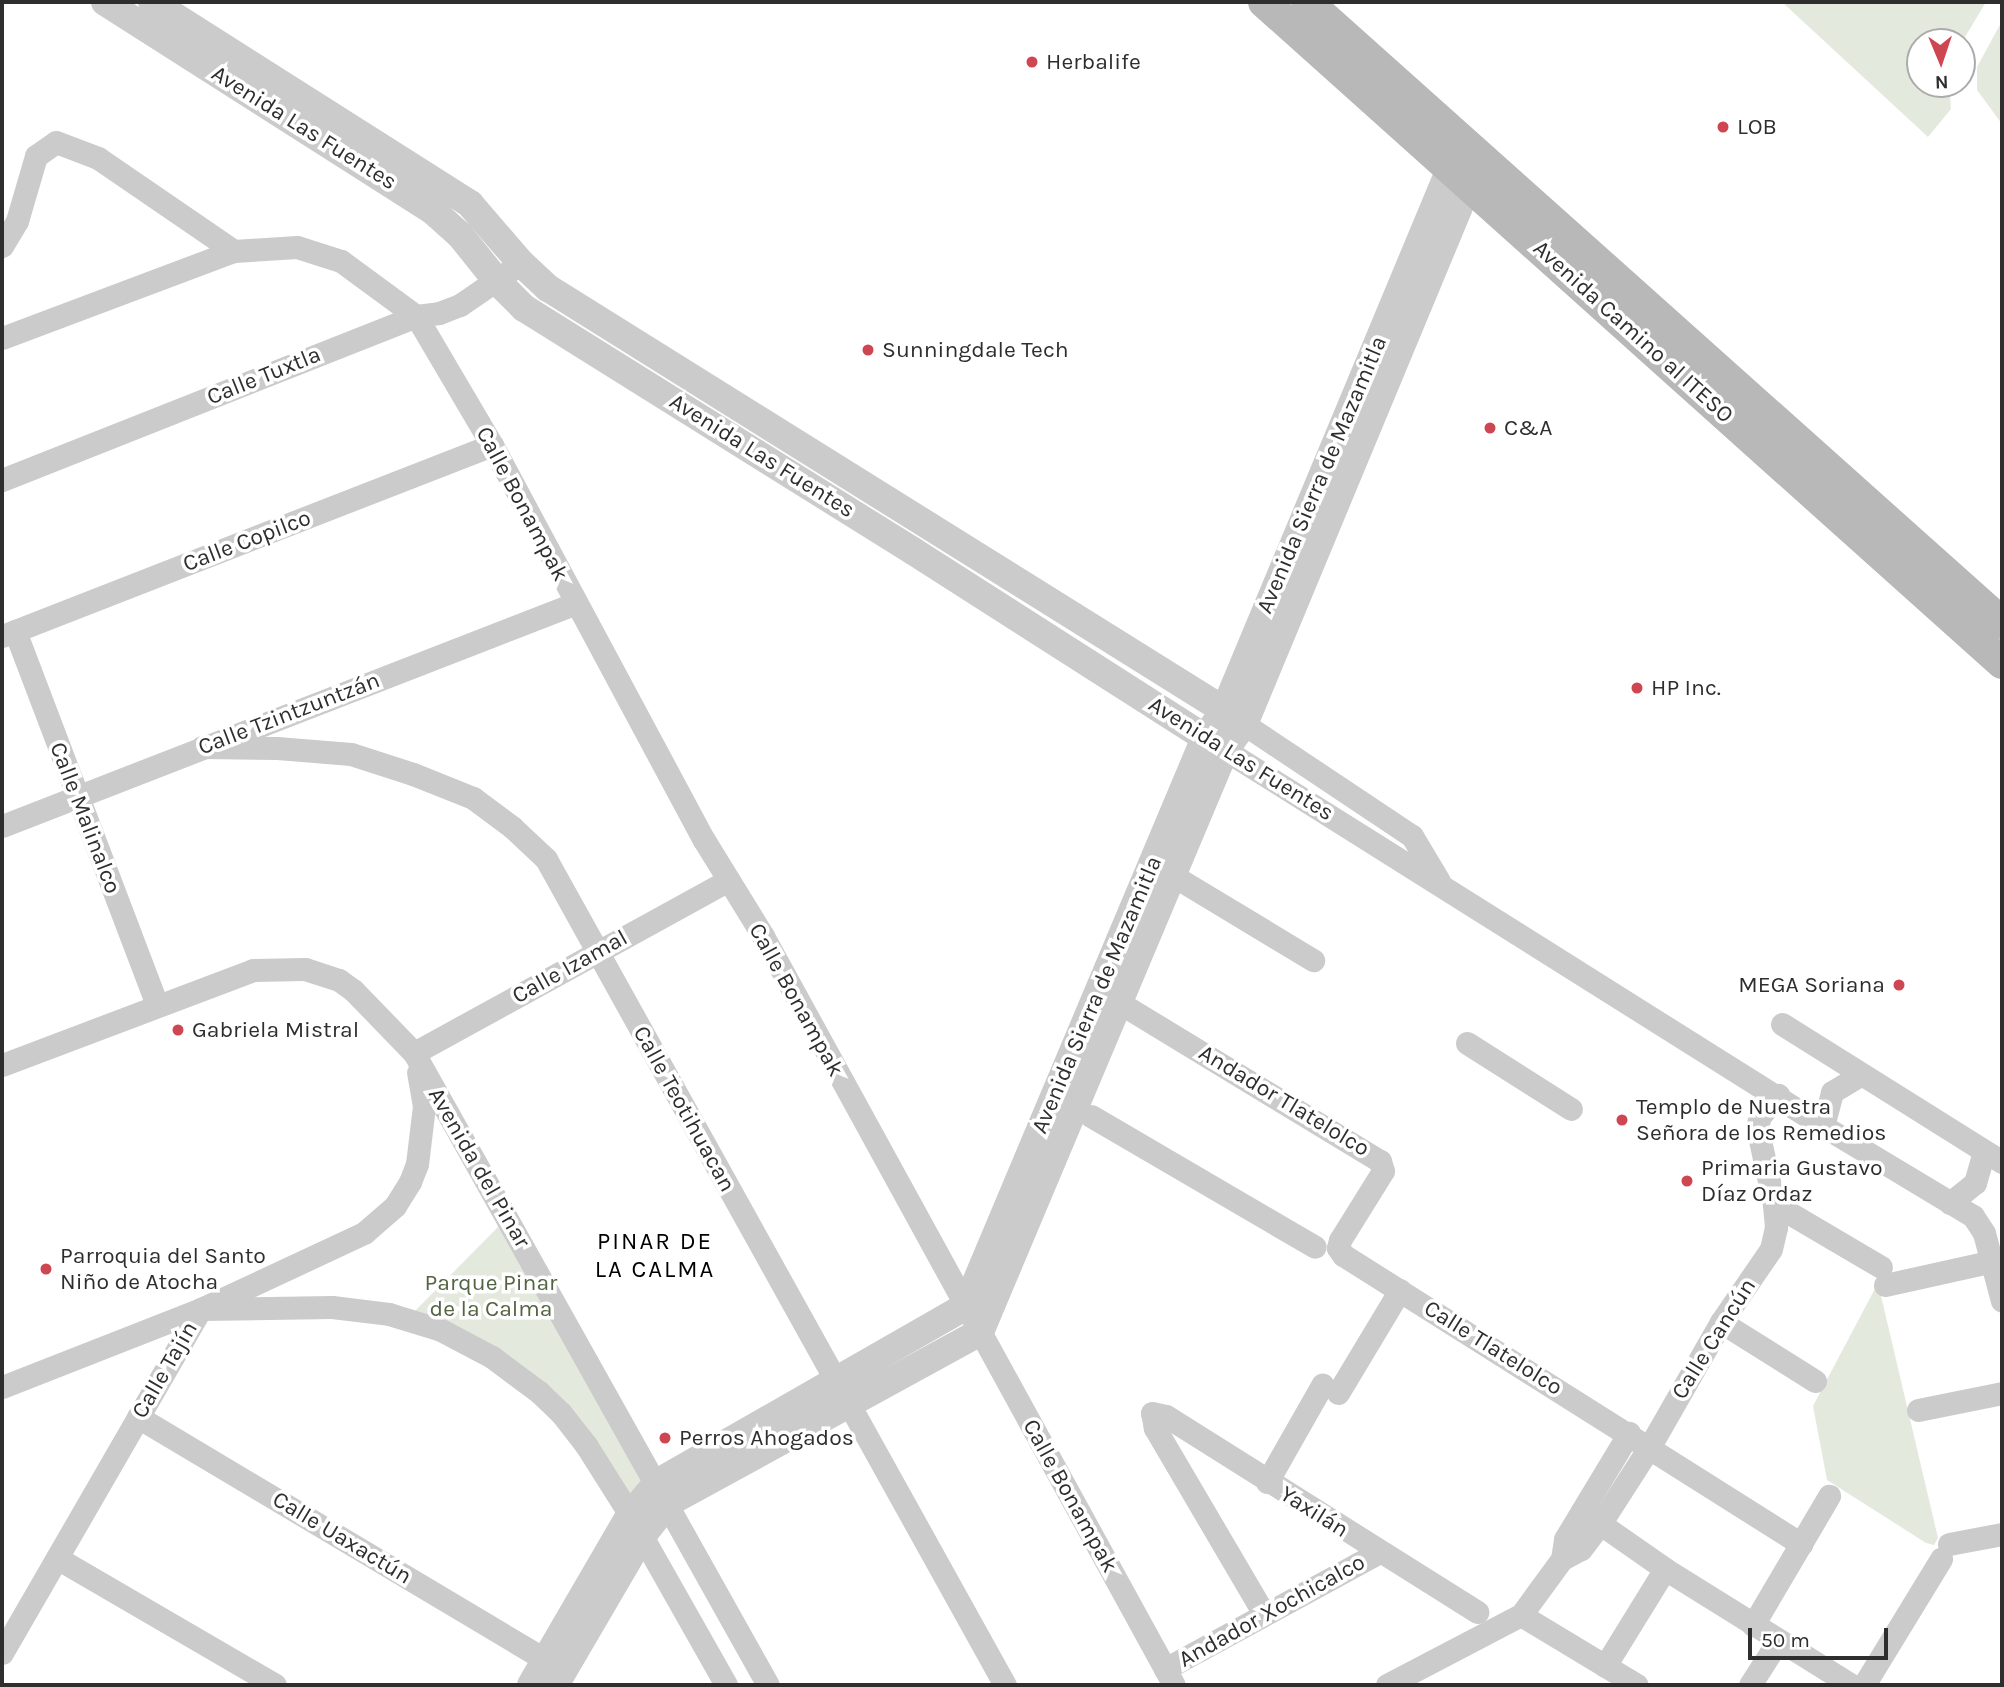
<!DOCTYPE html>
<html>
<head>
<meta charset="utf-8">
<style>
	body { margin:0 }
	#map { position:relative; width:2004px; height:1687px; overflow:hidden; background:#fff; font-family:Karla,sans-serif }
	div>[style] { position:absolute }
	.green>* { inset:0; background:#e4e9dd }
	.minor>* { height:23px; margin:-11.5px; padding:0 11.5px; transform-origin:11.5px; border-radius:11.5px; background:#cbcbcb }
	.tertiary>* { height:28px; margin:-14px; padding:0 14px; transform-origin:14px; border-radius:14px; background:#cbcbcb }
	.secondary>* { height:32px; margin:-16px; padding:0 16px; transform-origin:16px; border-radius:16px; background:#b8b8b8 }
	.dots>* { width:19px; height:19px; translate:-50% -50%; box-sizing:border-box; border:4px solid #fff; border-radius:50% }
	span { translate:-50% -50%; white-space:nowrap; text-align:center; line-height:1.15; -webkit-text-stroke:7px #fff; paint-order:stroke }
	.poi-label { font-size:23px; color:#2e2e2e }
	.left { translate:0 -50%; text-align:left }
	.right { translate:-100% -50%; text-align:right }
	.street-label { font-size:23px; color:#2e2e2e }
	.park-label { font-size:23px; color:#526441 }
	.neighbourhood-label { font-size:24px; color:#000; letter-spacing:2px }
	.frame { position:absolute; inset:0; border:4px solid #2e2e2e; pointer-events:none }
	.north { position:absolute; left:1906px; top:28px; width:70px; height:70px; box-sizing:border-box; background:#fff; border:2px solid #ababab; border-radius:50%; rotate:178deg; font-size:19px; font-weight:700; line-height:28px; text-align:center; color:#2e2e2e }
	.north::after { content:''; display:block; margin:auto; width:24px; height:32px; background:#cf4653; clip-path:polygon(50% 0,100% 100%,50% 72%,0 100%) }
	.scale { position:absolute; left:1748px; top:1628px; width:140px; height:32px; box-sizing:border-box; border:4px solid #2e2e2e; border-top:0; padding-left:9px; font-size:21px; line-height:24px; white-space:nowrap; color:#2e2e2e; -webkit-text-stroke:5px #fff; paint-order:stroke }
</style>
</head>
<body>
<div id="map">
	<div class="green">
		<div style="clip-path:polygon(1782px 2px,1986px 2px,1962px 42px,1920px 42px,1920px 84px,1949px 84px,1951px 109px,1928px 137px)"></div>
		<div style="clip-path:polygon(2002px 21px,2002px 124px,1977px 90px,1977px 67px)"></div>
		<div style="clip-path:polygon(500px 1225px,650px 1483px,631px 1505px,582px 1427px,412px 1314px)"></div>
		<div style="clip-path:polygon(1878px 1283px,1938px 1538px,1934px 1545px,1926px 1543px,1827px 1480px,1813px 1406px)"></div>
	</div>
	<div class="minor">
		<div style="left:2px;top:246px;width:29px;rotate:-59deg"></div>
		<div style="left:17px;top:221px;width:68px;rotate:-73.7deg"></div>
		<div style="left:36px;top:156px;width:24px;rotate:-35deg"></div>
		<div style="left:56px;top:142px;width:45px;rotate:20.9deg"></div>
		<div style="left:98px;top:158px;width:165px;rotate:34.4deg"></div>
		<div style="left:2px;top:338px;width:248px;rotate:-20.6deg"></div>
		<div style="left:234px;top:251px;width:63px;rotate:-3.6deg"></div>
		<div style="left:297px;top:247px;width:46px;rotate:17.7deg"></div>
		<div style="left:341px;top:261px;width:93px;rotate:36.3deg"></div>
		<div style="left:416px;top:316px;width:150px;rotate:59.5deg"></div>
		<div style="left:492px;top:445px;width:448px;rotate:61.8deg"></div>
		<div style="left:704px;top:840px;width:113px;rotate:58.4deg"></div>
		<div style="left:763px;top:936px;width:854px;rotate:61.25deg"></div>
		<div style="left:2px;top:480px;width:445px;rotate:-21.6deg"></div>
		<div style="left:416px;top:316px;width:23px;rotate:-7deg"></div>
		<div style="left:439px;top:313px;width:22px;rotate:-21deg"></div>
		<div style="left:460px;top:305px;width:74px;rotate:-34.5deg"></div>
		<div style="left:15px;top:631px;width:399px;rotate:69.2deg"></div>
		<div style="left:2px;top:636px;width:526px;rotate:-21.3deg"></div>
		<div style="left:1244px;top:724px;width:202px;rotate:33.7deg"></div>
		<div style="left:1412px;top:836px;width:52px;rotate:59deg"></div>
		<div style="left:202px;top:747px;width:75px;rotate:0.8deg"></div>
		<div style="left:277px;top:748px;width:74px;rotate:4.6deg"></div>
		<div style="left:351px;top:754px;width:65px;rotate:17.9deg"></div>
		<div style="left:413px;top:774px;width:65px;rotate:21.8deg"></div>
		<div style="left:473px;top:798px;width:49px;rotate:36.6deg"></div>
		<div style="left:512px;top:827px;width:47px;rotate:43.3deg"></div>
		<div style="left:546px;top:859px;width:945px;rotate:60.94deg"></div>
		<div style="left:1225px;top:750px;width:706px;rotate:32.16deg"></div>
		<div style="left:1823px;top:1126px;width:175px;rotate:31deg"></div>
		<div style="left:1973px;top:1216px;width:20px;rotate:57deg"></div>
		<div style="left:1984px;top:1233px;width:70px;rotate:75.2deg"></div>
		<div style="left:2px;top:826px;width:616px;rotate:-21.23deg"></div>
		<div style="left:1172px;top:875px;width:165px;rotate:31.1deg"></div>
		<div style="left:1105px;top:994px;width:322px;rotate:31.3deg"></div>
		<div style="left:1380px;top:1161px;width:10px;rotate:73deg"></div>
		<div style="left:1383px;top:1171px;width:81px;rotate:121.9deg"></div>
		<div style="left:1340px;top:1240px;width:8px;rotate:104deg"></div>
		<div style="left:1338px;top:1248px;width:9px;rotate:54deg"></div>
		<div style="left:1343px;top:1255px;width:542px;rotate:32.25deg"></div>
		<div style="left:1782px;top:1024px;width:260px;rotate:32.1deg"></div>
		<div style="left:1467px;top:1043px;width:123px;rotate:32.4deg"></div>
		<div style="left:414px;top:1053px;width:357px;rotate:-28.8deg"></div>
		<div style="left:2px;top:1065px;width:268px;rotate:-20.7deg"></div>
		<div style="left:253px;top:970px;width:52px;rotate:-1.1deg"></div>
		<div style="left:305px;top:969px;width:36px;rotate:18deg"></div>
		<div style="left:339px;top:980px;width:17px;rotate:36deg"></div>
		<div style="left:353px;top:990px;width:88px;rotate:45.9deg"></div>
		<div style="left:414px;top:1053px;width:724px;rotate:60.75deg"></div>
		<div style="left:1091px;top:1116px;width:259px;rotate:30.3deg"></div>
		<div style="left:1823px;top:1126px;width:35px;rotate:-75deg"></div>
		<div style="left:1832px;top:1092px;width:33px;rotate:-31deg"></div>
		<div style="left:1950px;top:1203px;width:32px;rotate:-39deg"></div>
		<div style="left:1975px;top:1183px;width:32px;rotate:-74deg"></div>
		<div style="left:1774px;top:1204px;width:124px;rotate:30.5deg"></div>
		<div style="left:1885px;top:1285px;width:111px;rotate:-12.5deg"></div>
		<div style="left:1721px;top:1322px;width:111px;rotate:32.1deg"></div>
		<div style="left:2px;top:1387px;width:214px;rotate:-21.4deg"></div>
		<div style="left:201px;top:1309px;width:131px;rotate:-0.9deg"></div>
		<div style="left:332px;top:1307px;width:57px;rotate:7deg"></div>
		<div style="left:389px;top:1314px;width:54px;rotate:17.1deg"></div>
		<div style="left:441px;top:1330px;width:58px;rotate:27.9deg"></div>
		<div style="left:492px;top:1357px;width:59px;rotate:36.7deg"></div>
		<div style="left:539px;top:1392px;width:30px;rotate:44deg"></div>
		<div style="left:561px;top:1413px;width:41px;rotate:52deg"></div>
		<div style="left:586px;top:1445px;width:83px;rotate:57.8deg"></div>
		<div style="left:630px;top:1515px;width:195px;rotate:60.5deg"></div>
		<div style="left:1338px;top:1393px;width:120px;rotate:-59deg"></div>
		<div style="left:1918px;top:1410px;width:86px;rotate:-11.4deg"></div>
		<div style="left:138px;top:1417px;width:475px;rotate:30.8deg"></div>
		<div style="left:1267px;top:1482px;width:112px;rotate:-60.4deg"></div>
		<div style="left:1582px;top:1511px;width:101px;rotate:34.9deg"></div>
		<div style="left:1665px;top:1569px;width:219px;rotate:31.9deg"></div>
		<div style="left:1949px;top:1544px;width:54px;rotate:-10.7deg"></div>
		<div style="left:57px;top:1558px;width:252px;rotate:30.2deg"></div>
		<div style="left:1562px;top:1559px;width:20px;rotate:-81deg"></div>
		<div style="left:1565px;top:1539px;width:124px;rotate:-58.9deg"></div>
		<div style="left:1264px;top:1614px;width:216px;rotate:-120.4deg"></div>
		<div style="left:1155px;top:1428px;width:15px;rotate:-101deg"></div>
		<div style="left:1152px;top:1413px;width:14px;rotate:12deg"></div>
		<div style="left:1166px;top:1416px;width:368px;rotate:32.2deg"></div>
		<div style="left:1521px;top:1615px;width:135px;rotate:31.1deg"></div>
		<div style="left:1753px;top:1625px;width:150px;rotate:-59.5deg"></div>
		<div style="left:2px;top:1653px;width:397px;rotate:-60deg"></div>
		<div style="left:201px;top:1309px;width:180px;rotate:-25deg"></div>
		<div style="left:364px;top:1233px;width:41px;rotate:-41.1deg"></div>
		<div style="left:395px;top:1206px;width:28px;rotate:-58deg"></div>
		<div style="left:410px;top:1182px;width:19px;rotate:-69deg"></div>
		<div style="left:417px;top:1164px;width:58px;rotate:-83.1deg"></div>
		<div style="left:424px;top:1106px;width:34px;rotate:-100deg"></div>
		<div style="left:1605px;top:1666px;width:114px;rotate:-58.3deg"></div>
		<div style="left:1165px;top:1669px;width:245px;rotate:-28.6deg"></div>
		<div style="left:1387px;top:1685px;width:151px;rotate:-27.6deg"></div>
		<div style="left:1521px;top:1615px;width:69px;rotate:-53.8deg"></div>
		<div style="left:1562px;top:1559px;width:21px;rotate:-28deg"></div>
		<div style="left:1581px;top:1549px;width:31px;rotate:-53deg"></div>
		<div style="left:1600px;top:1524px;width:93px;rotate:-57.3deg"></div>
		<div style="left:1650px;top:1446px;width:143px;rotate:-60.2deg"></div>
		<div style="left:1721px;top:1322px;width:88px;rotate:-55.6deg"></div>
		<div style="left:1771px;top:1249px;width:22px;rotate:-77deg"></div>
		<div style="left:1776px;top:1228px;width:24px;rotate:-95deg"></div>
		<div style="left:1774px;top:1204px;width:79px;rotate:-102.4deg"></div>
		<div style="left:1757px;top:1127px;width:11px;rotate:-75deg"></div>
		<div style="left:1760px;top:1116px;width:28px;rotate:-49deg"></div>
		<div style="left:1750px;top:1685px;width:52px;rotate:-57.5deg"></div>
		<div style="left:1864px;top:1685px;width:148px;rotate:-58.6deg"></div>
	</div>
	<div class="tertiary">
		<div style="left:105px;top:2px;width:388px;rotate:32.5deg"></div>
		<div style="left:432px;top:210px;width:38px;rotate:42deg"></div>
		<div style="left:460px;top:235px;width:58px;rotate:51.3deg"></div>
		<div style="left:496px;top:280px;width:40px;rotate:45deg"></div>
		<div style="left:524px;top:308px;width:459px;rotate:32deg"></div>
		<div style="left:913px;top:551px;width:363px;rotate:32.6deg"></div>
		<div style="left:152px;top:2px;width:377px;rotate:32.4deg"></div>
		<div style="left:470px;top:204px;width:78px;rotate:49.2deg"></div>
		<div style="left:521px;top:263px;width:37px;rotate:43deg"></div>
		<div style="left:548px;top:288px;width:814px;rotate:31.99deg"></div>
		<div style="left:531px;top:1685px;width:197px;rotate:-59.8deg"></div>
		<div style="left:630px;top:1515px;width:42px;rotate:-49.8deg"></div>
		<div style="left:657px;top:1483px;width:356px;rotate:-29.8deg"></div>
		<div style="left:966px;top:1306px;width:616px;rotate:-67.18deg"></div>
		<div style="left:1205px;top:738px;width:35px;rotate:-55deg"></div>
		<div style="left:1225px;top:709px;width:606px;rotate:-67.37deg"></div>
		<div style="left:555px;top:1685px;width:173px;rotate:-59.7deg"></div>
		<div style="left:642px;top:1536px;width:42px;rotate:-51.8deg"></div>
		<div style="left:668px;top:1503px;width:356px;rotate:-28.7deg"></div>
		<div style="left:980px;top:1332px;width:631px;rotate:-67.17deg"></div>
		<div style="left:1225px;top:750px;width:32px;rotate:-54deg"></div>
		<div style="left:1244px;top:724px;width:604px;rotate:-67.42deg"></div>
	</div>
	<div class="secondary">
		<div style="left:1264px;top:2px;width:991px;rotate:41.85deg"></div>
		<div style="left:1307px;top:2px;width:932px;rotate:41.78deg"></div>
	</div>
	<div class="dots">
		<div style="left:1032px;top:62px;background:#cf4653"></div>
		<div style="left:1723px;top:127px;background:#cf4653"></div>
		<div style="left:868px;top:350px;background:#cf4653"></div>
		<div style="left:1490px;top:428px;background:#cf4653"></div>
		<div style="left:1637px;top:688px;background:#cf4653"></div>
		<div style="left:1899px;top:985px;background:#cf4653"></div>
		<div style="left:178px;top:1030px;background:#cf4653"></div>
		<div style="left:1622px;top:1120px;background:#cf4653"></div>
		<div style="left:1687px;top:1181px;background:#cf4653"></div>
		<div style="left:46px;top:1269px;background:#cf4653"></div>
		<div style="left:665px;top:1438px;background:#cf4653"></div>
	</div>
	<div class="poi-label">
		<span class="left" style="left:1046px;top:62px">Herbalife</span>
		<span class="left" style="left:1737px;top:127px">LOB</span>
		<span class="left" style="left:882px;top:350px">Sunningdale Tech</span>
		<span class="left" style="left:1504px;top:428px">C&amp;A</span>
		<span class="left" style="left:1651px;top:688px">HP Inc.</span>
		<span class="right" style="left:1885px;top:985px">MEGA Soriana</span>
		<span class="left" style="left:192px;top:1030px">Gabriela Mistral</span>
		<span class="left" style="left:1636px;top:1120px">Templo de Nuestra<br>Señora de los Remedios</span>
		<span class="left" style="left:1701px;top:1181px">Primaria Gustavo<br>Díaz Ordaz</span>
		<span class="left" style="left:60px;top:1269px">Parroquia del Santo<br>Niño de Atocha</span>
		<span class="left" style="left:679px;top:1438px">Perros Ahogados</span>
	</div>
	<div class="street-label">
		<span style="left:304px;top:128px;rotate:32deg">Avenida Las Fuentes</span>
		<span style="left:1633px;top:332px;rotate:42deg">Avenida Camino al ITESO</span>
		<span style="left:264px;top:376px;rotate:-22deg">Calle Tuxtla</span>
		<span style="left:762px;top:456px;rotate:32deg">Avenida Las Fuentes</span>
		<span style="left:1322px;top:475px;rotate:-67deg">Avenida Sierra de Mazamitla</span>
		<span style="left:522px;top:504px;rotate:62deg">Calle Bonampak</span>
		<span style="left:247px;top:541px;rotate:-21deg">Calle Copilco</span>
		<span style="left:289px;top:714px;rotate:-21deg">Calle Tzintzuntzán</span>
		<span style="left:1241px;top:759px;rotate:32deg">Avenida Las Fuentes</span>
		<span style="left:85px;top:818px;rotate:69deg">Calle Malinalco</span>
		<span style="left:570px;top:967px;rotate:-29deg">Calle Izamal</span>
		<span style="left:1097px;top:995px;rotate:-67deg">Avenida Sierra de Mazamitla</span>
		<span style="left:796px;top:1000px;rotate:61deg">Calle Bonampak</span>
		<span style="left:1284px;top:1101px;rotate:31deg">Andador Tlatelolco</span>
		<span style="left:684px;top:1109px;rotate:61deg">Calle Teotihuacan</span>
		<span style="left:479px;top:1168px;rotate:60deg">Avenida del Pinar</span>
		<span style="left:1714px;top:1339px;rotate:-58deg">Calle Cancún</span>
		<span style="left:1493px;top:1348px;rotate:32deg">Calle Tlatelolco</span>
		<span style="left:165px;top:1370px;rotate:-60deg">Calle Tajín</span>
		<span style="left:1070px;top:1496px;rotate:61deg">Calle Bonampak</span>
		<span style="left:1314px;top:1512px;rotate:32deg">Yaxilán</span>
		<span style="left:342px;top:1538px;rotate:31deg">Calle Uaxactún</span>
		<span style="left:1272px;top:1611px;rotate:-29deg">Andador Xochicalco</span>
	</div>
	<div class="park-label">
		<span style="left:491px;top:1296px">Parque Pinar<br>de la Calma</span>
	</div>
	<div class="neighbourhood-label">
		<span style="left:655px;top:1256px">PINAR DE<br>LA CALMA</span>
	</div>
	<div class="frame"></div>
	<div class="north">N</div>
	<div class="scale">50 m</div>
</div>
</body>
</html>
